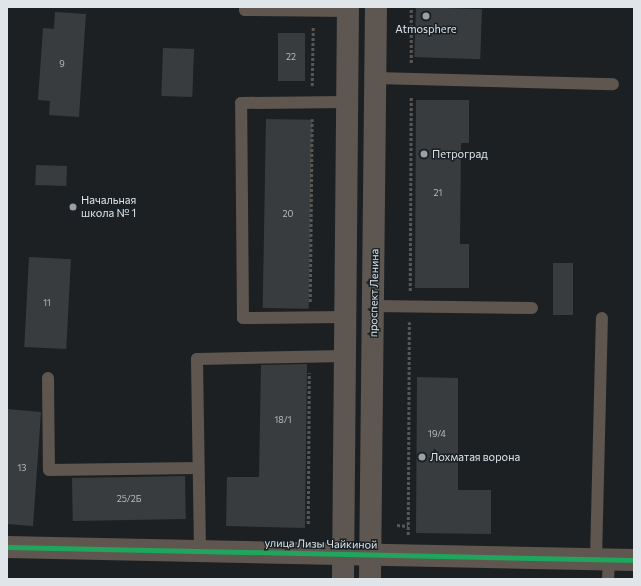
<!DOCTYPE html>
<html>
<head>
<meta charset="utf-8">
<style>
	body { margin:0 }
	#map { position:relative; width:641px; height:586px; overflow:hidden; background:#1d2023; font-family:Commissioner,sans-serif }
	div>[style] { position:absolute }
	.building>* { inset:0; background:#393c3e; transform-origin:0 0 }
	.path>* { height:2.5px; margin-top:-1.25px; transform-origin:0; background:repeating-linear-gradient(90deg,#595653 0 3px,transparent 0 5px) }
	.service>* { height:12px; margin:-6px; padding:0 6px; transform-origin:6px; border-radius:6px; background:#5e564f }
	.minor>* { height:22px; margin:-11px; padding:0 11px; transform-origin:11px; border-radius:11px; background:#5e564f }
	.primary>* { height:22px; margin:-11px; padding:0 11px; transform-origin:11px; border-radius:11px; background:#5e5751 }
	.cycleway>* { height:5px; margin:-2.5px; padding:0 2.5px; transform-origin:2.5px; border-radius:2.5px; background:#20a55d }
	.dots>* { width:11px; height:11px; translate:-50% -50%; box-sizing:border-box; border:2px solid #1a2126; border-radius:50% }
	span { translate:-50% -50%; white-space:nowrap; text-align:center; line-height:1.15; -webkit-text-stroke:3px #1a2126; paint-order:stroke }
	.number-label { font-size:9px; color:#b6bbbe }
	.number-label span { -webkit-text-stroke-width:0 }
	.poi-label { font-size:11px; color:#e0e5e9 }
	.left { translate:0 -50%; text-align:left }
	.street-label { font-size:11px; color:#e0e5e9 }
	.frame { position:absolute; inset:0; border:8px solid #e0e5e9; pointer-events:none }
</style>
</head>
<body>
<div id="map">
	<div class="building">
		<div style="left:416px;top:7px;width:66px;height:50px;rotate:2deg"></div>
		<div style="clip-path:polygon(55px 12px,86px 14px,79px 117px,49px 115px,50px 101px,38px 100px,43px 28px,54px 29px)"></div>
		<div style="left:278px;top:33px;width:27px;height:48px"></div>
		<div style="left:163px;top:48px;width:31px;height:48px;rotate:2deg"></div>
		<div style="clip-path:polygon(416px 100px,469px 100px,469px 143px,461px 143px,460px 244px,469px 244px,469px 288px,415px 288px)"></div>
		<div style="left:266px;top:119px;width:46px;height:189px;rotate:1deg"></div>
		<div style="left:36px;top:165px;width:31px;height:20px;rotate:2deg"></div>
		<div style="left:29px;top:257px;width:42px;height:90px;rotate:3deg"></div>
		<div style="left:553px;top:263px;width:20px;height:52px"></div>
		<div style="clip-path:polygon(307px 364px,305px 528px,226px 526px,227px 477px,259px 477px,261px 365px)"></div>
		<div style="clip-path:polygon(417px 377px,458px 378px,458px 490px,491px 490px,491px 534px,416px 533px)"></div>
		<div style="clip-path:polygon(7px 409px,41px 412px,33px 526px,7px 524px)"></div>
		<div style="left:185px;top:476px;width:43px;height:113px;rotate:89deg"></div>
	</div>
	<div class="path">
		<div style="left:7px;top:8px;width:1px;rotate:-90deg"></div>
		<div style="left:411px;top:63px;width:56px;rotate:-90deg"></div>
		<div style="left:312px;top:86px;width:59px;rotate:-89deg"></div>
		<div style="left:410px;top:291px;width:195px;rotate:-89.7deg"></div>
		<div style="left:310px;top:302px;width:183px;rotate:-89.4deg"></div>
		<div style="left:308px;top:524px;width:151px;rotate:-89.6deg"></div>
		<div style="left:397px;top:525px;width:11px;rotate:5deg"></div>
		<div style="left:408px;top:535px;width:213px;rotate:-89.7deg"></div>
	</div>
	<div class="service">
		<div style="left:245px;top:7px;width:3px;rotate:90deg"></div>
		<div style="left:245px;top:10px;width:103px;rotate:0.6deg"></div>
		<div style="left:376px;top:78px;width:237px;rotate:1.5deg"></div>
		<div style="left:374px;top:306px;width:158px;rotate:0.7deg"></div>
		<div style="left:345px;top:317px;width:102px;rotate:179.4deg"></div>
		<div style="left:243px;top:318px;width:215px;rotate:-90.5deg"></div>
		<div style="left:241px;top:103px;width:106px;rotate:-0.5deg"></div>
		<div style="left:48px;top:378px;width:92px;rotate:89.4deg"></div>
		<div style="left:49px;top:470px;width:149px;rotate:-0.8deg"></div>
		<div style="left:200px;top:551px;width:192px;rotate:-90.9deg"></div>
		<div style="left:197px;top:359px;width:148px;rotate:-1.2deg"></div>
		<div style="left:596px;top:559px;width:241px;rotate:-88.6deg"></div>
		<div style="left:608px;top:579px;width:20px;rotate:-87deg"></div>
	</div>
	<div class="minor">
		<div style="left:7px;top:547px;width:627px;rotate:1.19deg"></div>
	</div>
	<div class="primary">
		<div style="left:343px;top:579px;width:572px;rotate:-89.5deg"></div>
		<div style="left:370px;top:579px;width:572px;rotate:-89.4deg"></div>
	</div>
	<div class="cycleway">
		<div style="left:7px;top:547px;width:627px;rotate:1.19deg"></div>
	</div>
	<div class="dots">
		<div style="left:426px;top:16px;background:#9ca0a4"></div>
		<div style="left:424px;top:154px;background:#9ca0a4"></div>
		<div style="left:73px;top:207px;background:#9ca0a4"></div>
		<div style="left:422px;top:457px;background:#9ca0a4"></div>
	</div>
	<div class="number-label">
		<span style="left:291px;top:57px">22</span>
		<span style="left:62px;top:64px">9</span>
		<span style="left:438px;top:193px">21</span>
		<span style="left:288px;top:214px">20</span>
		<span style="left:47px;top:303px">11</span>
		<span style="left:283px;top:420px">18/1</span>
		<span style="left:437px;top:434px">19/4</span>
		<span style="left:22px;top:468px">13</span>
		<span style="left:129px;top:499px">25/2Б</span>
	</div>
	<div class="poi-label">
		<span style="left:426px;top:29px">Atmosphere</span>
		<span class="left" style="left:432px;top:154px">Петроград</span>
		<span class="left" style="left:81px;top:207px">Начальная<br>школа № 1</span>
		<span class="left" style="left:430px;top:457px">Лохматая ворона</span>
	</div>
	<div class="street-label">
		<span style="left:374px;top:293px;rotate:-89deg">проспект Ленина</span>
		<span style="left:321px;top:544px;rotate:1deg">улица Лизы Чайкиной</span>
	</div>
	<div class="frame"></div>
</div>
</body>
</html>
